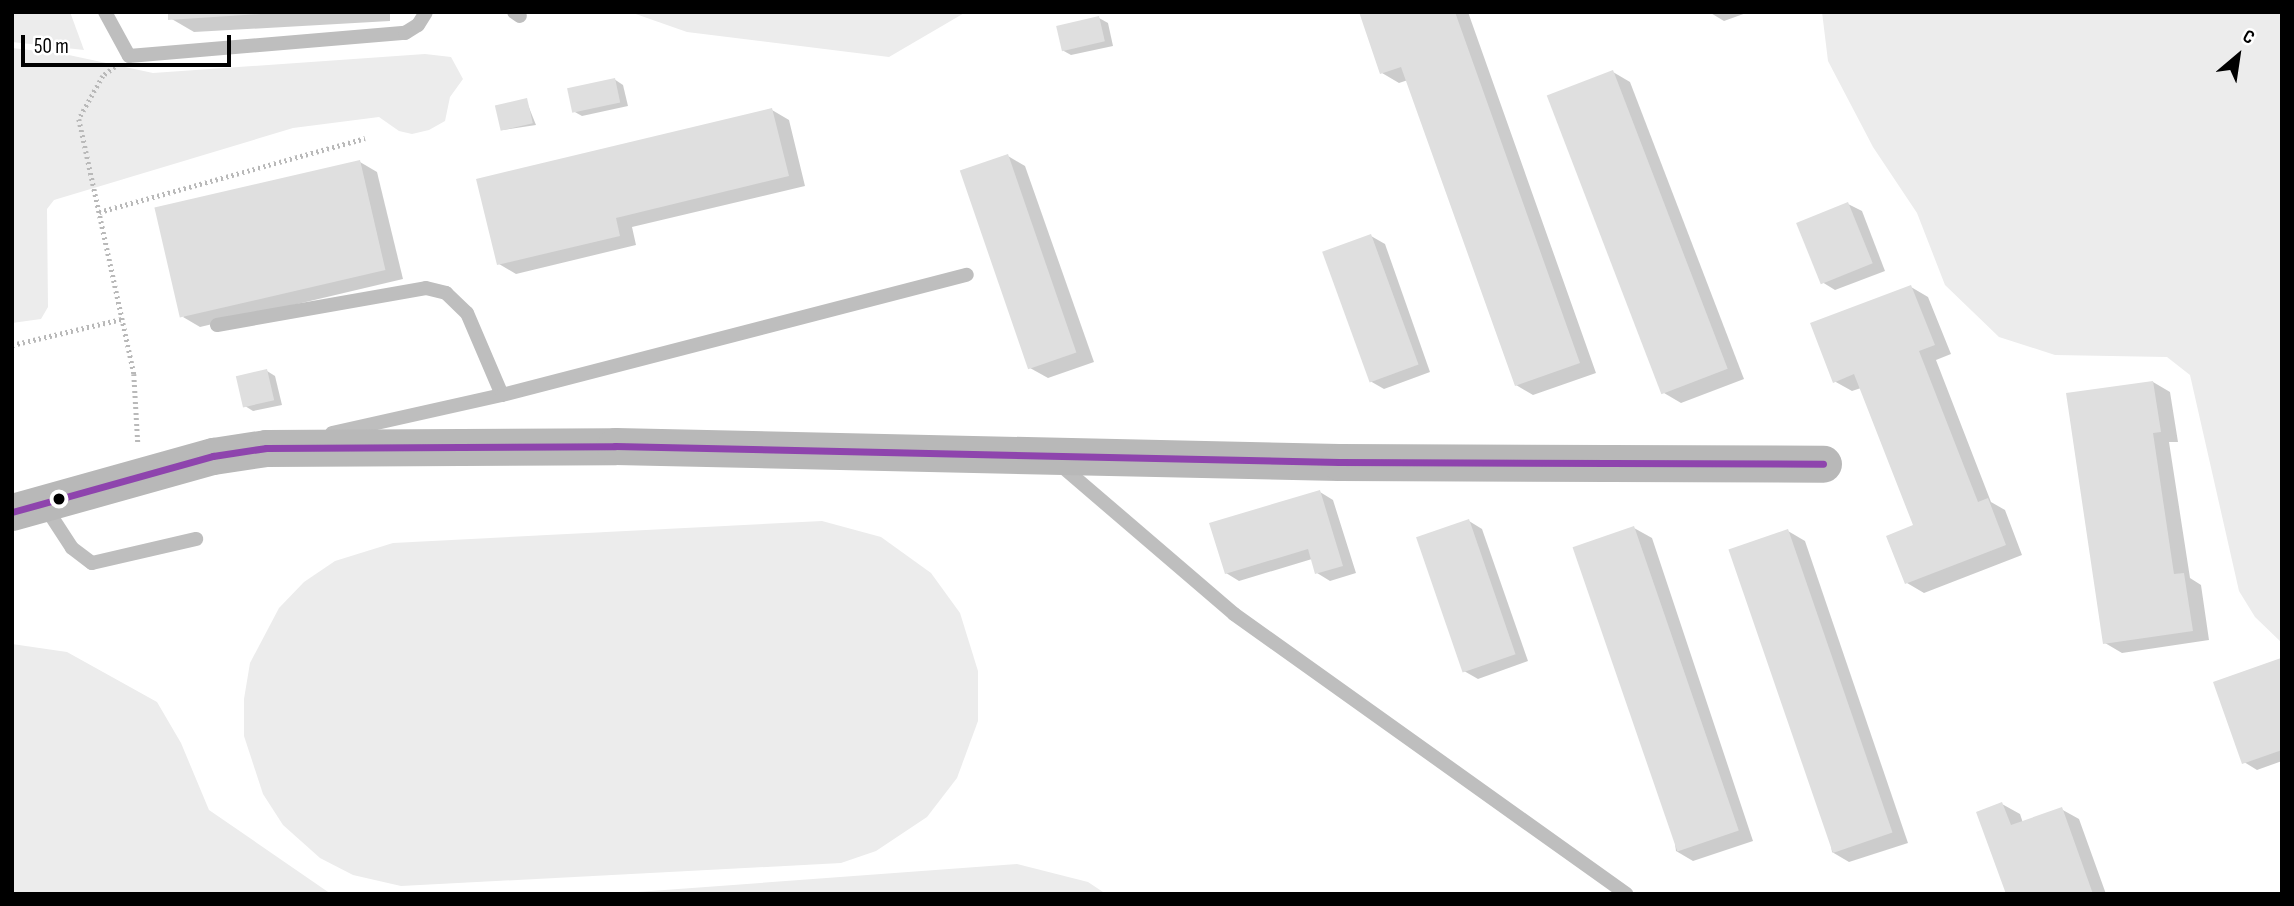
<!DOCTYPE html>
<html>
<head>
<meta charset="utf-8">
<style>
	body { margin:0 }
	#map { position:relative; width:2294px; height:906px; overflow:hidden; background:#fff; font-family:"Sofia Sans Condensed",sans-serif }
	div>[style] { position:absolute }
	.green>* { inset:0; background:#ececec }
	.shadow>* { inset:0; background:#0003 }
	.building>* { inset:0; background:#dfdfdf; transform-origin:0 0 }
	.path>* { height:4.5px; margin-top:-2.25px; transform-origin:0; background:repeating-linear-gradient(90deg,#b9b9b9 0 2px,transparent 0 5.5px) }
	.lane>* { height:14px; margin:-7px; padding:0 7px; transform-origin:7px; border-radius:7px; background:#bebebe }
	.secondary>* { height:37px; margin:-18.5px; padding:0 18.5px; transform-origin:18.5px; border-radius:18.5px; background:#b8b8b8 }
	.bus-1>* { height:7px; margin:-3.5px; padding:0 3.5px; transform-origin:3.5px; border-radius:3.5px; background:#8e44ad }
	.dots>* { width:19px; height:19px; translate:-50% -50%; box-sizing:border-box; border:4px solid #fff; border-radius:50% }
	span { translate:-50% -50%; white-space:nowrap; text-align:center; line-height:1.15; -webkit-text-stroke:6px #fff; paint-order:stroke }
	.frame { position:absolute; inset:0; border:14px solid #000; pointer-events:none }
	.north { position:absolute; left:2203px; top:21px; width:70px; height:70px; -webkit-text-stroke:5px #fff; paint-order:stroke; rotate:29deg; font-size:19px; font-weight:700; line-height:28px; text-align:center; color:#000 }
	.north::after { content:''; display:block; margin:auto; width:24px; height:32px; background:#000; clip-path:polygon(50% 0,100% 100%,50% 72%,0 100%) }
	.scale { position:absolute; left:21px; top:35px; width:210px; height:32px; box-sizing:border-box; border:4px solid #000; border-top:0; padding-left:9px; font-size:21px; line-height:24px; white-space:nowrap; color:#000; -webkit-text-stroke:5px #fff; paint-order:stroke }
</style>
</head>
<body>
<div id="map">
	<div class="green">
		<div style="clip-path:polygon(12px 12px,70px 12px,84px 50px,12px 42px)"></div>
		<div style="clip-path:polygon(630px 12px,966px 12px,889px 57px,687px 32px)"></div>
		<div style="clip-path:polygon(1822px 12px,2282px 12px,2282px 643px,2255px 617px,2239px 591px,2190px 375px,2167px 357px,2055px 355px,1999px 337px,1945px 285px,1917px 213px,1873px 147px,1828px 61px)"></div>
		<div style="clip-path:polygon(12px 48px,64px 54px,153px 73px,425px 54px,451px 57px,463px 79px,450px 97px,445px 121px,429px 130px,412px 134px,399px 131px,379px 117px,293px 128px,54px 200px,47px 209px,48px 307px,41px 319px,12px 323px)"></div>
		<div style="clip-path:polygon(822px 521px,881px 537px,931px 573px,960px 613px,978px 671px,978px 721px,957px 778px,927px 817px,876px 851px,841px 863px,401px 886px,353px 875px,320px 858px,283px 825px,263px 794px,244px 736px,244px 699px,250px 663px,279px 608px,304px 582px,335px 561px,393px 543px)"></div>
		<div style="clip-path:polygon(12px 644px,67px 652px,157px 702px,181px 743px,209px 810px,331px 894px,12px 894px)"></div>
		<div style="clip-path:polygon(1017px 864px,1088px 882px,1106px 894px,610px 894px)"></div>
	</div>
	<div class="shadow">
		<div style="clip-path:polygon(170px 12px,390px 12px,390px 21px,194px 32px,170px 18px)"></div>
		<div style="clip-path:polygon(1361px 12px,1468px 12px,1596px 373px,1533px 395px,1516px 385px,1408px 80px,1399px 83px,1382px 73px)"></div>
		<div style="clip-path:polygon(1709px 12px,1749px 12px,1724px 21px)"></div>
		<div style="clip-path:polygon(1099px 18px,1108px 23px,1113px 46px,1071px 55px,1062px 50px)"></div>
		<div style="clip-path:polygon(1613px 72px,1630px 82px,1744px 379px,1681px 403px,1664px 393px)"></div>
		<div style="clip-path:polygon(614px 79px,623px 85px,628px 106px,582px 116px,573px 111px)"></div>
		<div style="clip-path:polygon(526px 100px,536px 125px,503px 130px)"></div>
		<div style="clip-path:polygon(772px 110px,789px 120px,805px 186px,632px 227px,636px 245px,516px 274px,499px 264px)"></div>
		<div style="clip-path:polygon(1008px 156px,1025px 166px,1094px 362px,1048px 378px,1030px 368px)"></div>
		<div style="clip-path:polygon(360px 162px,377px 172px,403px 279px,200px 327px,183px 317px)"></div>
		<div style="clip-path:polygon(1848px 204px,1862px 211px,1885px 271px,1835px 290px,1822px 282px)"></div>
		<div style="clip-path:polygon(1371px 236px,1385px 244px,1430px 372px,1384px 389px,1370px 381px)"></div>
		<div style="clip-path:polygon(1911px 287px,1928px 297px,1951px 354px,1936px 360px,1991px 502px,2005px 510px,2022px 555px,1924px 593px,1907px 583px,1915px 526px,1861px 388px,1852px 391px,1834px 381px)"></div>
		<div style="clip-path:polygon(267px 371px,275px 376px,282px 405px,253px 411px,245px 406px)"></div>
		<div style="clip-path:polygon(2153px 382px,2170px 392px,2178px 442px,2169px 442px,2190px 578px,2201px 585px,2209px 640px,2122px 653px,2105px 643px)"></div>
		<div style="clip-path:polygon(1320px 492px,1333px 500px,1356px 573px,1330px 581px,1317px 573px,1312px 559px,1239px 581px,1226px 573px)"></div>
		<div style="clip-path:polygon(1469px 521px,1482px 529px,1528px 661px,1478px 679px,1464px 671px)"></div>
		<div style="clip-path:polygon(1634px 528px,1652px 538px,1753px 841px,1693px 861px,1676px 851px)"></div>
		<div style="clip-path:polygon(1788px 531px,1805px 541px,1908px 843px,1849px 862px,1832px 852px)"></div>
		<div style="clip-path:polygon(2281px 659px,2282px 761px,2257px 770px,2244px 762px)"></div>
		<div style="clip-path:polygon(2002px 804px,2020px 814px,2023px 823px,2061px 809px,2079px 819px,2106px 894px,2008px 894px)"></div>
	</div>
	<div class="building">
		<div style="clip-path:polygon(168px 12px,261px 12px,261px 14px,168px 20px)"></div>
		<div style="clip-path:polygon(1359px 12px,1455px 12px,1580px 363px,1515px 386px,1401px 67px,1380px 74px)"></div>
		<div style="left:1099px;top:16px;width:26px;height:44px;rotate:77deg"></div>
		<div style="left:1613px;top:70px;width:320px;height:71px;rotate:69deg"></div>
		<div style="left:615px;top:78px;width:25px;height:49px;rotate:78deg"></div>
		<div style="left:527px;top:98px;width:26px;height:33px;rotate:77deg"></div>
		<div style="clip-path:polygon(772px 108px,789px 176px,616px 218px,620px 236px,497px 265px,476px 179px)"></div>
		<div style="left:1008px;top:154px;width:210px;height:51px;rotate:71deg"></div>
		<div style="left:360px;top:160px;width:113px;height:211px;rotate:77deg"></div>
		<div style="left:1848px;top:202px;width:66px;height:56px;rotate:68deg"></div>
		<div style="left:1371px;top:234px;width:139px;height:52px;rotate:70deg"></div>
		<div style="clip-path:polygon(1911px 285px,1935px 345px,1919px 351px,1978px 502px,1988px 498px,2006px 545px,1905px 584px,1886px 536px,1913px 525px,1854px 374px,1833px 383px,1810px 323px)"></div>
		<div style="left:267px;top:369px;width:32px;height:32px;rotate:77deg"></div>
		<div style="clip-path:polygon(2153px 381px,2161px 432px,2153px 433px,2174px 574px,2184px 573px,2193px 631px,2103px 644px,2066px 393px)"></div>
		<div style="clip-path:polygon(1320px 490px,1343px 566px,1315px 574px,1308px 549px,1225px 574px,1209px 523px)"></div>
		<div style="left:1469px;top:519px;width:143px;height:56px;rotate:71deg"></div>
		<div style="left:1634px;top:526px;width:322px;height:65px;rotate:71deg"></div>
		<div style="left:1788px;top:529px;width:321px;height:63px;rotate:71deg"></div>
		<div style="clip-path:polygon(2281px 658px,2282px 750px,2242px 764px,2213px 682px)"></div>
		<div style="clip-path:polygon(2002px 802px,2011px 825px,2062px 807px,2093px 894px,2006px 894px,1976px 812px)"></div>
	</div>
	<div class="path">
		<div style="left:115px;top:67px;width:15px;rotate:143deg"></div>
		<div style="left:103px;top:76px;width:49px;rotate:119.2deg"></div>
		<div style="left:79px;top:119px;width:261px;rotate:77.8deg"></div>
		<div style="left:134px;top:374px;width:69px;rotate:86.7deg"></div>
		<div style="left:99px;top:212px;width:276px;rotate:-15.5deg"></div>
		<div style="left:12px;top:345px;width:113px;rotate:-13.3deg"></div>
	</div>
	<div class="lane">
		<div style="left:105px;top:12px;width:50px;rotate:61.4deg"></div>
		<div style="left:129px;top:56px;width:277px;rotate:-4.8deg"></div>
		<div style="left:405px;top:33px;width:15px;rotate:-32deg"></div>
		<div style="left:418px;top:25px;width:15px;rotate:-58deg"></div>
		<div style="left:514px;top:12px;width:7px;rotate:34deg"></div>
		<div style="left:217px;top:325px;width:212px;rotate:-10deg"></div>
		<div style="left:426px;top:288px;width:21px;rotate:14deg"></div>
		<div style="left:446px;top:293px;width:29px;rotate:44deg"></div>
		<div style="left:467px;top:313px;width:89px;rotate:66.9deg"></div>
		<div style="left:332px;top:433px;width:174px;rotate:-12.6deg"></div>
		<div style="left:502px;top:395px;width:480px;rotate:-14.5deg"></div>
		<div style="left:1058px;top:463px;width:232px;rotate:40.6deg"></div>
		<div style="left:1234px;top:614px;width:482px;rotate:35.5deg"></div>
		<div style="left:44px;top:505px;width:51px;rotate:56.9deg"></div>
		<div style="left:72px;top:548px;width:25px;rotate:37deg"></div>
		<div style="left:92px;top:563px;width:107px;rotate:-13deg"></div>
	</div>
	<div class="secondary">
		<div style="left:12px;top:512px;width:209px;rotate:-15.6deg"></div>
		<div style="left:213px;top:456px;width:54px;rotate:-8.6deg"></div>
		<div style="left:266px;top:448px;width:349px;rotate:-0.3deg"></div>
		<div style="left:615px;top:446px;width:724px;rotate:1.27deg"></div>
		<div style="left:1339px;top:462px;width:484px;rotate:0.2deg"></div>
	</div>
	<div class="bus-1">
		<div style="left:12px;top:512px;width:209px;rotate:-15.6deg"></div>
		<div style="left:213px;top:456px;width:54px;rotate:-8.6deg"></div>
		<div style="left:266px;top:448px;width:349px;rotate:-0.3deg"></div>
		<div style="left:615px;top:446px;width:724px;rotate:1.27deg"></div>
		<div style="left:1339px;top:462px;width:484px;rotate:0.2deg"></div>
	</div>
	<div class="dots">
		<div style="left:59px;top:499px;background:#000"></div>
	</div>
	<div class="frame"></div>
	<div class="north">С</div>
	<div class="scale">50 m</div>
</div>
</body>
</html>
